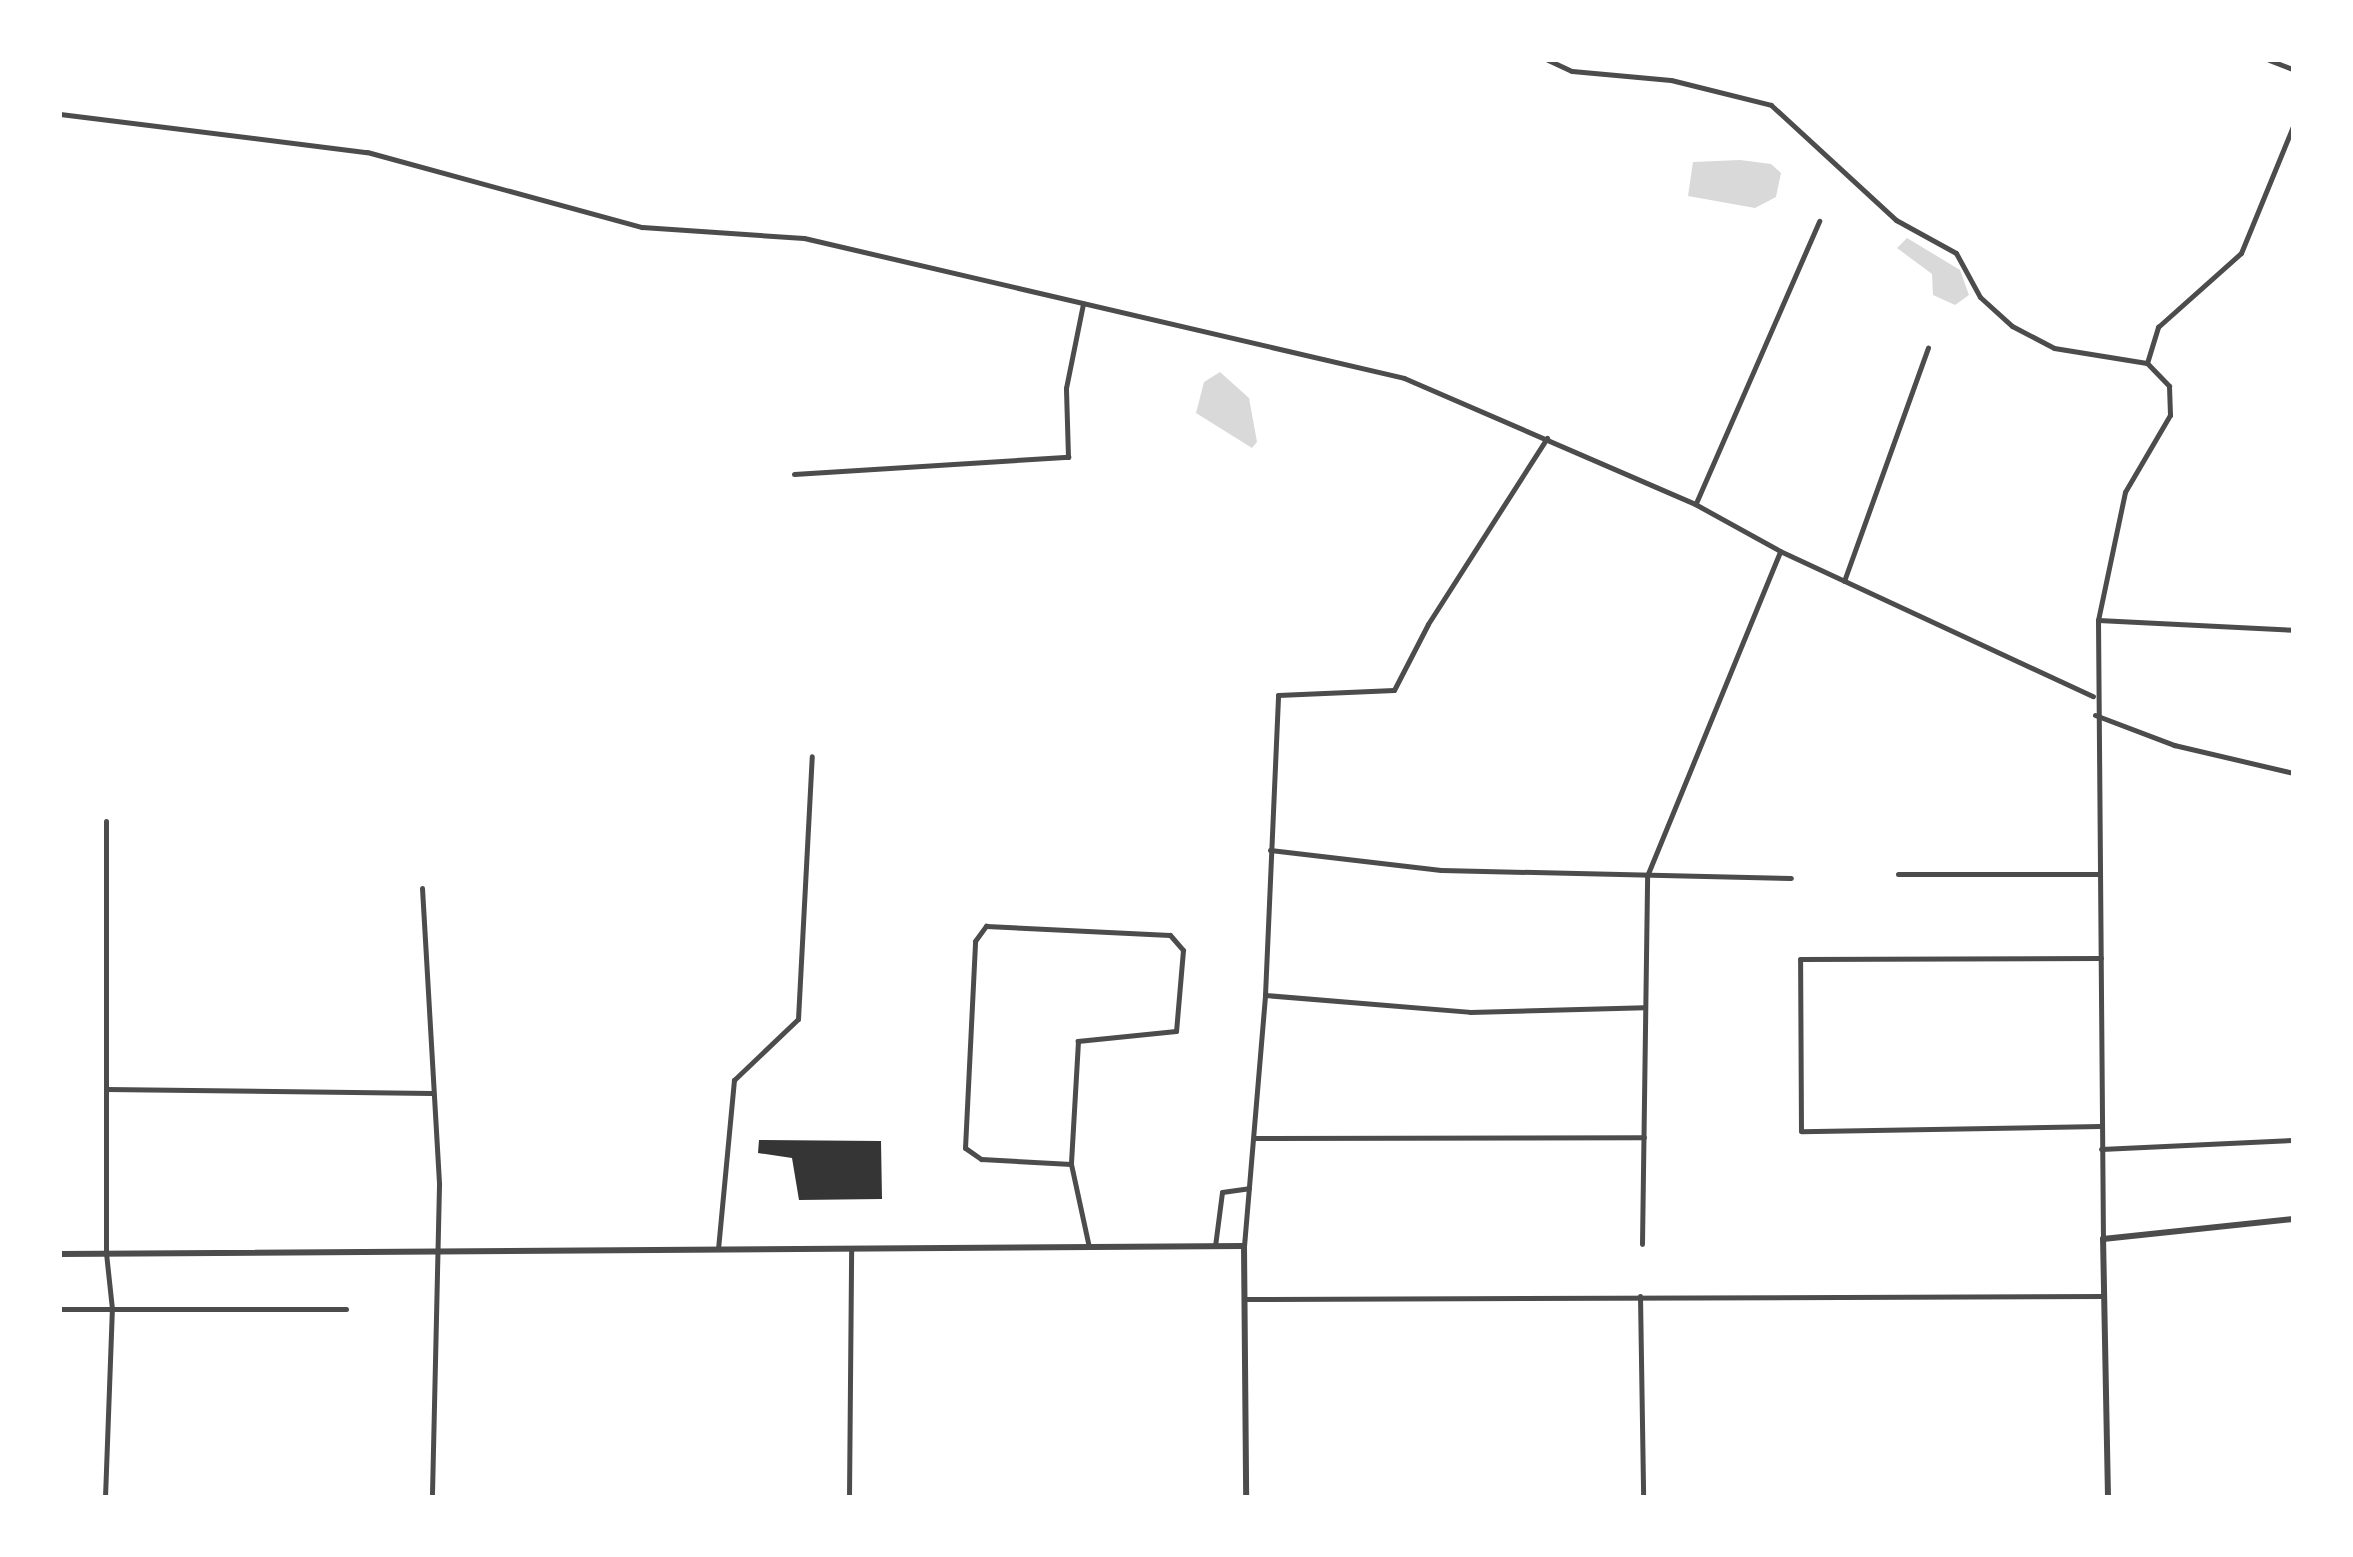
<!DOCTYPE html>
<html>
<head>
<meta charset="utf-8">
<style>
	body { margin:0 }
	#map { position:relative; width:2353px; height:1557px; overflow:hidden; background:#fff; font-family:"Sofia Sans Condensed",sans-serif }
	div>[style] { position:absolute }
	.water>* { inset:0; background:#d9d9d9 }
	.building>* { inset:0; background:#353535 }
	.minor>* { height:5px; margin:-2.5px; padding:0 2.5px; transform-origin:2.5px; border-radius:2.5px; background:#4c4c4c }
	.tertiary>* { height:6px; margin:-3px; padding:0 3px; transform-origin:3px; border-radius:3px; background:#4c4c4c }
	span { translate:-50% -50%; white-space:nowrap; text-align:center; line-height:1.15; -webkit-text-stroke:8px #fff; paint-order:stroke }
	.frame { position:absolute; inset:0; border:62px solid #fff; pointer-events:none }
</style>
</head>
<body>
<div id="map">
	<div class="water">
		<div style="clip-path:polygon(1740px 160px,1771px 164px,1781px 173px,1776px 197px,1755px 208px,1688px 196px,1693px 162px)"></div>
		<div style="clip-path:polygon(1907px 238px,1960px 270px,1969px 295px,1955px 305px,1933px 295px,1932px 274px,1897px 248px)"></div>
		<div style="clip-path:polygon(1220px 372px,1249px 398px,1257px 442px,1252px 448px,1196px 413px,1204px 382px)"></div>
	</div>
	<div class="building">
		<div style="clip-path:polygon(759px 1140px,881px 1141px,882px 1199px,799px 1200px,792px 1158px,758px 1153px)"></div>
	</div>
	<div class="minor">
		<div style="left:1548px;top:60px;width:26px;rotate:25deg"></div>
		<div style="left:1572px;top:71px;width:99px;rotate:5.2deg"></div>
		<div style="left:1671px;top:80px;width:103px;rotate:14deg"></div>
		<div style="left:1771px;top:105px;width:170px;rotate:42.6deg"></div>
		<div style="left:1896px;top:220px;width:68px;rotate:28.8deg"></div>
		<div style="left:1956px;top:253px;width:50px;rotate:61.4deg"></div>
		<div style="left:1980px;top:297px;width:43px;rotate:42.2deg"></div>
		<div style="left:2012px;top:326px;width:47px;rotate:27.6deg"></div>
		<div style="left:2054px;top:348px;width:94px;rotate:9.2deg"></div>
		<div style="left:2147px;top:363px;width:32px;rotate:46deg"></div>
		<div style="left:2169px;top:386px;width:29px;rotate:88deg"></div>
		<div style="left:2170px;top:415px;width:89px;rotate:120.3deg"></div>
		<div style="left:2125px;top:492px;width:131px;rotate:101.9deg"></div>
		<div style="left:2098px;top:620px;width:619px;rotate:89.54deg"></div>
		<div style="left:2269px;top:60px;width:26px;rotate:21deg"></div>
		<div style="left:60px;top:114px;width:309px;rotate:7.1deg"></div>
		<div style="left:367px;top:152px;width:285px;rotate:15.3deg"></div>
		<div style="left:642px;top:227px;width:162px;rotate:3.9deg"></div>
		<div style="left:804px;top:238px;width:616px;rotate:13.13deg"></div>
		<div style="left:1404px;top:378px;width:317px;rotate:23.4deg"></div>
		<div style="left:1695px;top:504px;width:97px;rotate:28.9deg"></div>
		<div style="left:1780px;top:551px;width:345px;rotate:24.9deg"></div>
		<div style="left:2147px;top:363px;width:38px;rotate:-73deg"></div>
		<div style="left:2158px;top:327px;width:111px;rotate:-41.7deg"></div>
		<div style="left:2241px;top:253px;width:137px;rotate:-67.7deg"></div>
		<div style="left:794px;top:474px;width:275px;rotate:-3.6deg"></div>
		<div style="left:1068px;top:457px;width:69px;rotate:-91.7deg"></div>
		<div style="left:1066px;top:388px;width:86px;rotate:-78.6deg"></div>
		<div style="left:1696px;top:503px;width:308px;rotate:-66.4deg"></div>
		<div style="left:1844px;top:581px;width:248px;rotate:-70.2deg"></div>
		<div style="left:2098px;top:620px;width:195px;rotate:2.9deg"></div>
		<div style="left:2095px;top:715px;width:85px;rotate:20.8deg"></div>
		<div style="left:2174px;top:745px;width:122px;rotate:13.2deg"></div>
		<div style="left:1270px;top:850px;width:172px;rotate:6.7deg"></div>
		<div style="left:1441px;top:870px;width:350px;rotate:1.3deg"></div>
		<div style="left:1898px;top:874px;width:201px"></div>
		<div style="left:422px;top:888px;width:297px;rotate:86.7deg"></div>
		<div style="left:439px;top:1185px;width:312px;rotate:91.3deg"></div>
		<div style="left:1265px;top:995px;width:206px;rotate:4.7deg"></div>
		<div style="left:1470px;top:1012px;width:174px;rotate:-1.6deg"></div>
		<div style="left:106px;top:1089px;width:326px;rotate:0.7deg"></div>
		<div style="left:2100px;top:1126px;width:299px;rotate:179deg"></div>
		<div style="left:1801px;top:1131px;width:172px;rotate:-90.3deg"></div>
		<div style="left:1800px;top:959px;width:301px;rotate:-0.2deg"></div>
		<div style="left:1255px;top:1138px;width:389px;rotate:-0.1deg"></div>
		<div style="left:2101px;top:1149px;width:192px;rotate:-2.7deg"></div>
		<div style="left:1071px;top:1164px;width:90px;rotate:-176.8deg"></div>
		<div style="left:981px;top:1159px;width:19px;rotate:-145deg"></div>
		<div style="left:965px;top:1148px;width:207px;rotate:-87.2deg"></div>
		<div style="left:975px;top:941px;width:19px;rotate:-54deg"></div>
		<div style="left:986px;top:926px;width:184px;rotate:2.8deg"></div>
		<div style="left:1170px;top:935px;width:20px;rotate:49deg"></div>
		<div style="left:1183px;top:950px;width:81px;rotate:94.9deg"></div>
		<div style="left:1176px;top:1031px;width:99px;rotate:174.2deg"></div>
		<div style="left:1078px;top:1041px;width:123px;rotate:93.3deg"></div>
		<div style="left:1071px;top:1164px;width:85px;rotate:77.8deg"></div>
		<div style="left:1642px;top:1244px;width:368px;rotate:-89.2deg"></div>
		<div style="left:1647px;top:876px;width:351px;rotate:-67.7deg"></div>
		<div style="left:1215px;top:1246px;width:54px;rotate:-82.6deg"></div>
		<div style="left:1222px;top:1192px;width:27px;rotate:-8deg"></div>
		<div style="left:1244px;top:1246px;width:252px;rotate:-85.2deg"></div>
		<div style="left:1265px;top:995px;width:300px;rotate:-87.5deg"></div>
		<div style="left:1278px;top:695px;width:116px;rotate:-2.5deg"></div>
		<div style="left:1394px;top:690px;width:74px;rotate:-62.7deg"></div>
		<div style="left:1428px;top:624px;width:221px;rotate:-57.4deg"></div>
		<div style="left:718px;top:1249px;width:170px;rotate:-84.6deg"></div>
		<div style="left:734px;top:1080px;width:88px;rotate:-43.6deg"></div>
		<div style="left:798px;top:1019px;width:263px;rotate:-87deg"></div>
		<div style="left:1640px;top:1296px;width:201px;rotate:89.1deg"></div>
		<div style="left:1246px;top:1299px;width:858px;rotate:-0.2deg"></div>
		<div style="left:60px;top:1309px;width:286px"></div>
		<div style="left:105px;top:1497px;width:188px;rotate:-87.9deg"></div>
		<div style="left:112px;top:1309px;width:56px;rotate:-96.1deg"></div>
		<div style="left:106px;top:1253px;width:432px;rotate:-90deg"></div>
		<div style="left:849px;top:1497px;width:249px;rotate:-89.5deg"></div>
	</div>
	<div class="tertiary">
		<div style="left:60px;top:1254px;width:1184px;rotate:-0.39deg"></div>
		<div style="left:1244px;top:1246px;width:251px;rotate:89.5deg"></div>
		<div style="left:2108px;top:1497px;width:258px;rotate:-91.1deg"></div>
		<div style="left:2103px;top:1239px;width:191px;rotate:-6deg"></div>
	</div>
	<div class="frame"></div>
</div>
</body>
</html>
